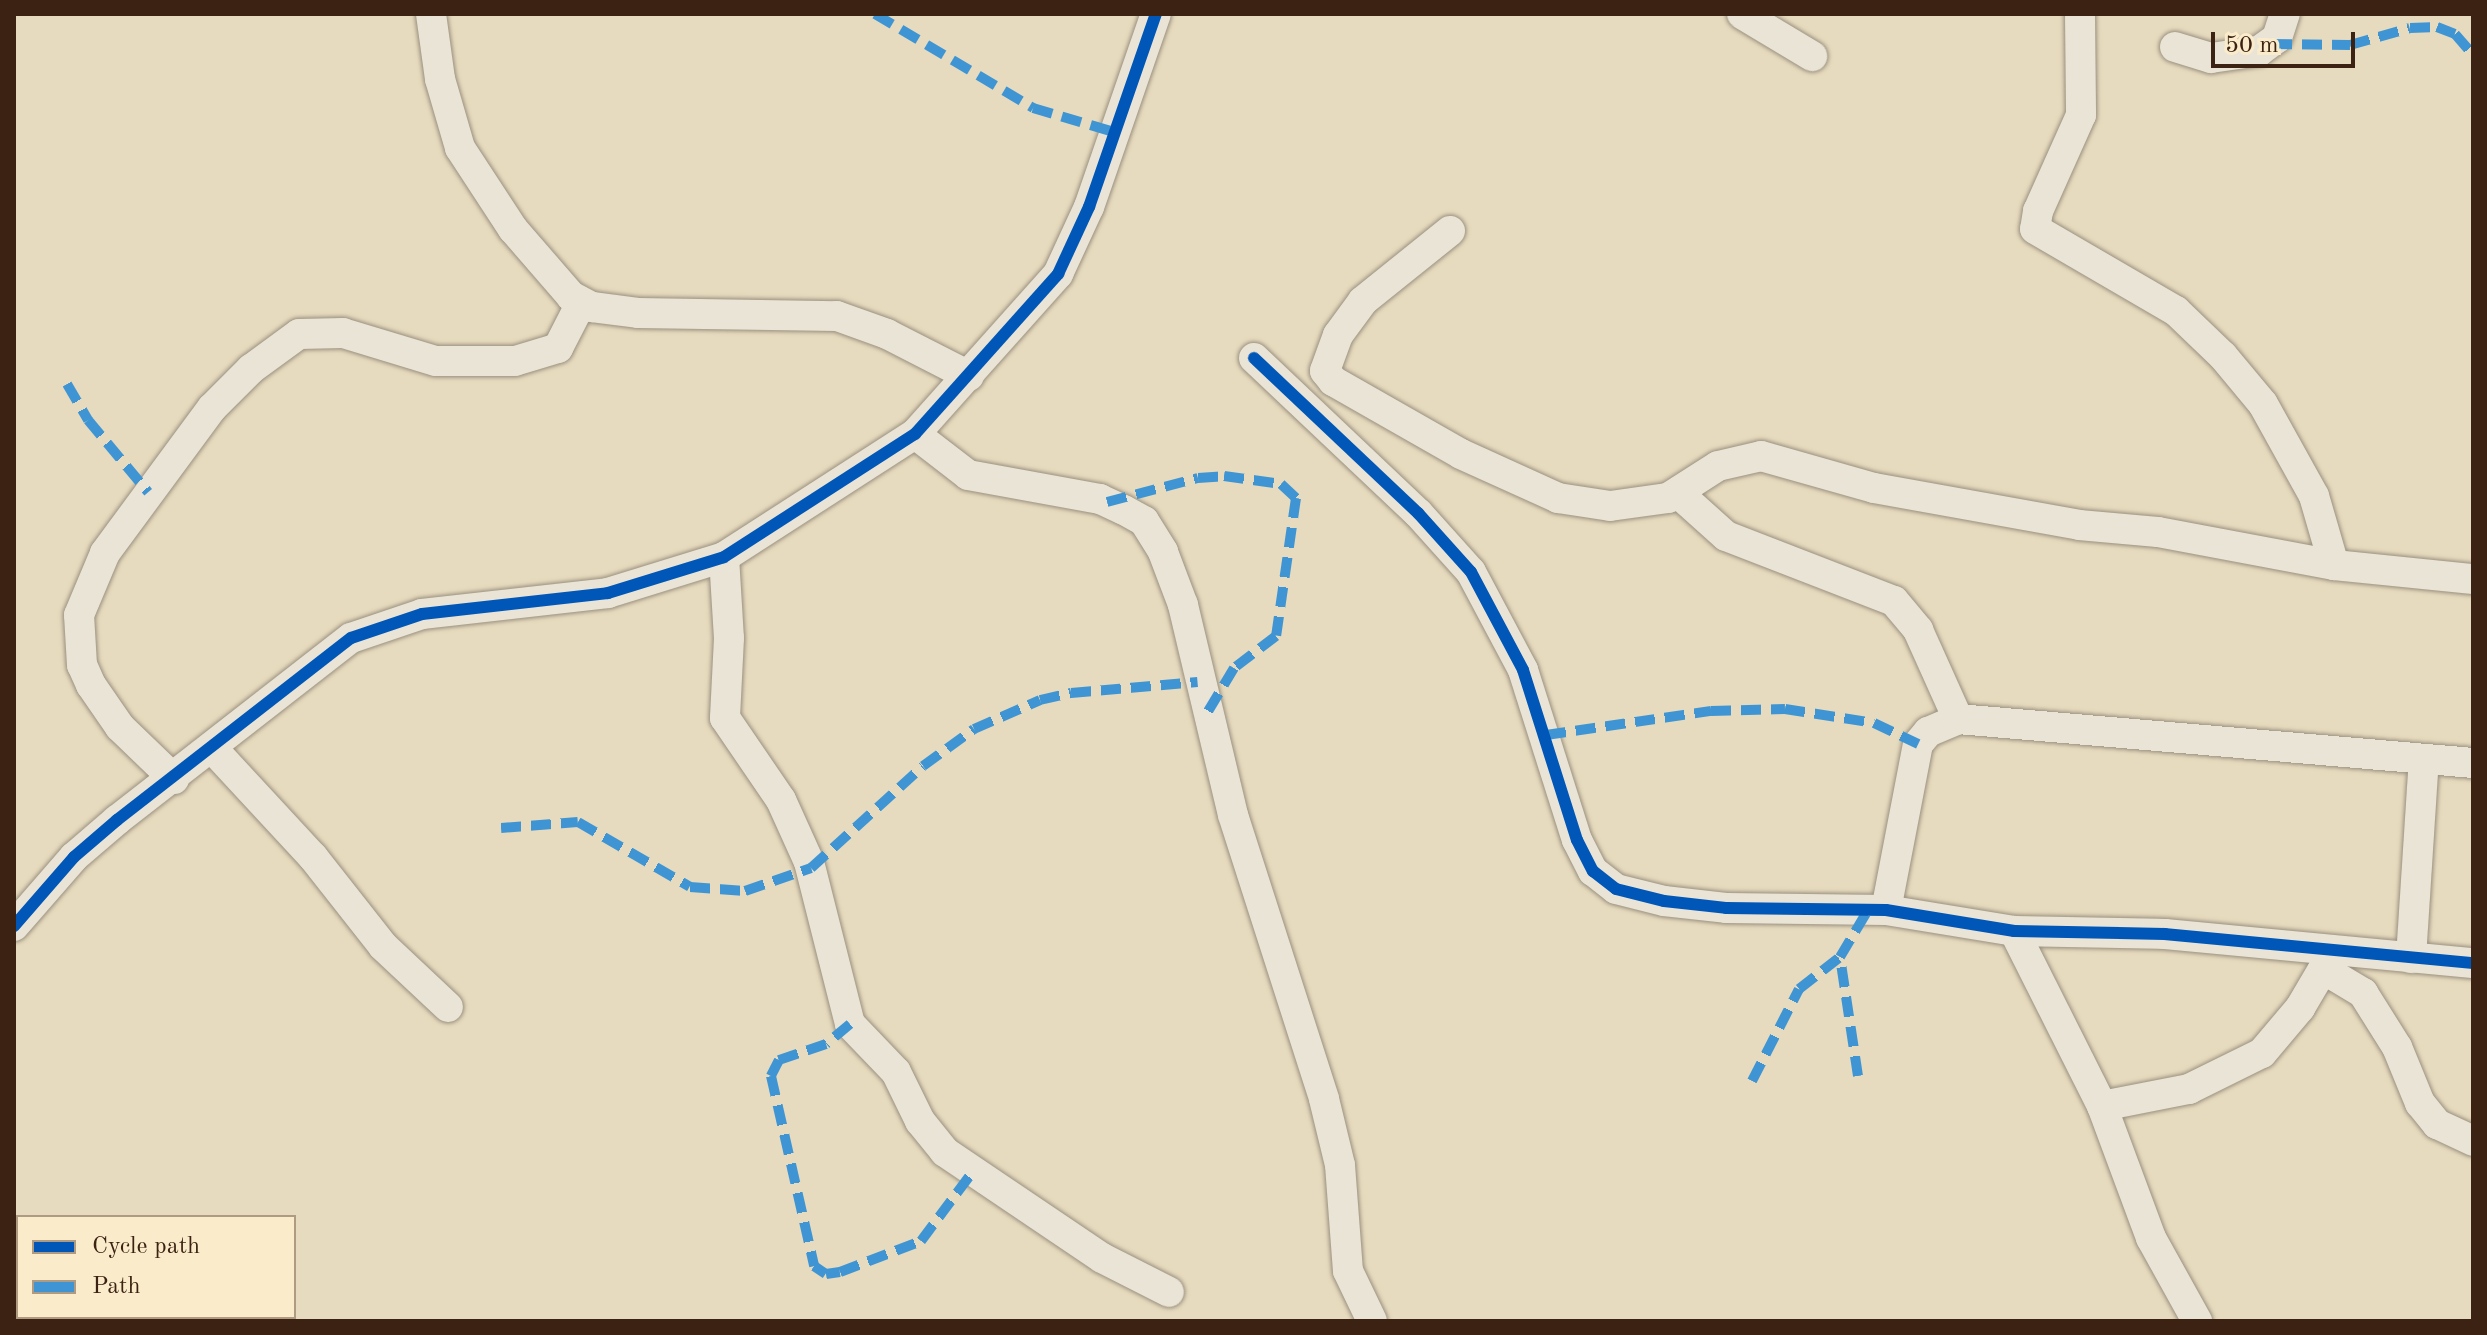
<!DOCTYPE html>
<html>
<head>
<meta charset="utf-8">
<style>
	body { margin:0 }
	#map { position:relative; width:2487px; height:1335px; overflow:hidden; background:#e7dbbf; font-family:"Old Standard TT",serif }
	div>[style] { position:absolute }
	.roads { filter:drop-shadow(0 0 2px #9a907e) drop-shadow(0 0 2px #9a907e) }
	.minor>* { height:30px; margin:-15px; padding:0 15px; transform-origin:15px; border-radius:15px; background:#eae4d6 }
	.quiet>* { height:10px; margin-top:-5px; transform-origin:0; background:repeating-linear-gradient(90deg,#3f95d3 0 20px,transparent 0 30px) }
	.cycleway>* { height:12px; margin:-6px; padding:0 6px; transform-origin:6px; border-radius:6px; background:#0057b8 }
	span { translate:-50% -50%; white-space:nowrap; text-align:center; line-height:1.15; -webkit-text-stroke:8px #faeccb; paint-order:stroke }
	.frame { position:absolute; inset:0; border:16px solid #3c2212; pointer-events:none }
	.legend { position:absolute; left:16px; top:1215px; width:280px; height:104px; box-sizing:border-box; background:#faeccb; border:2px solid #ae9b81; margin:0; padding:10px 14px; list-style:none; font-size:24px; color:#3c2212 }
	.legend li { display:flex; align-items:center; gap:16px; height:40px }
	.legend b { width:40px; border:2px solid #ae9b81 }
	.scale { position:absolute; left:2211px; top:32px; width:144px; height:36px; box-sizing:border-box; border:4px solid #3c2212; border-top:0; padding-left:10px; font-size:24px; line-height:28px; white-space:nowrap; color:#3c2212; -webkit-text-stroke:6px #faeccb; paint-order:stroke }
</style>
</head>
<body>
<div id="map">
	<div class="roads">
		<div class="minor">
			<div style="left:431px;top:14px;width:66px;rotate:82.1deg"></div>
			<div style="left:440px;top:79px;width:72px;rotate:73.8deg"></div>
			<div style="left:460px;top:148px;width:97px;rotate:56.8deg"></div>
			<div style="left:513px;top:229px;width:89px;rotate:49.1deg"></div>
			<div style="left:571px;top:296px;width:24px;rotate:28deg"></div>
			<div style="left:592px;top:307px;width:46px;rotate:7.4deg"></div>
			<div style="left:638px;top:313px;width:199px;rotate:0.9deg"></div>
			<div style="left:837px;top:316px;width:53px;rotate:19.8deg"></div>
			<div style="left:887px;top:334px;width:92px;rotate:27.1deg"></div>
			<div style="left:1742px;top:14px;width:82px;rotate:31deg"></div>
			<div style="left:2080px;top:14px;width:101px;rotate:89.4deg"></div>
			<div style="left:2081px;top:115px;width:105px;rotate:114.1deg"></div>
			<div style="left:2038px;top:211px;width:18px;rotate:99deg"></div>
			<div style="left:2035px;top:229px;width:163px;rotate:30.2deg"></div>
			<div style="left:2176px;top:311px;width:65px;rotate:43.8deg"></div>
			<div style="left:2223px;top:356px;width:62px;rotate:50.2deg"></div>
			<div style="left:2263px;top:404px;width:105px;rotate:61deg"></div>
			<div style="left:2314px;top:496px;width:72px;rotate:73.8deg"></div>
			<div style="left:2175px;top:47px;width:38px;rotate:17deg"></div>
			<div style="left:2211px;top:58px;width:49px;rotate:-8.3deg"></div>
			<div style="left:2259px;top:51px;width:22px;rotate:-36deg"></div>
			<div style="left:2277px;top:38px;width:25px;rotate:-72deg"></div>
			<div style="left:1450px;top:231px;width:112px;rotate:141.2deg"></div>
			<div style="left:1363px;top:301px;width:42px;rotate:126.3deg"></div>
			<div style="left:1338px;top:335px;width:38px;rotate:110deg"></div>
			<div style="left:1325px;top:371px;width:13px;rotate:51deg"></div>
			<div style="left:1333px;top:381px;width:147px;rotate:29.7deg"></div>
			<div style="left:1461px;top:454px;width:107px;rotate:24.4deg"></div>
			<div style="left:1558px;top:498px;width:53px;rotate:8.7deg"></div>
			<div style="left:1610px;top:506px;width:59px;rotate:-7.9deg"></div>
			<div style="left:1668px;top:498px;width:59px;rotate:-32.6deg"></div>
			<div style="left:1718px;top:466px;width:44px;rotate:-13.1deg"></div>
			<div style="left:1761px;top:456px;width:117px;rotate:15.8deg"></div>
			<div style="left:1874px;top:488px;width:208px;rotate:10.2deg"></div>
			<div style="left:2079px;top:525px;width:79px;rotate:5.1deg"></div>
			<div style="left:2158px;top:532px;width:179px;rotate:10.6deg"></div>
			<div style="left:2334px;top:565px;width:140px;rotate:5.8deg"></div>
			<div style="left:1254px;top:358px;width:226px;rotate:43.4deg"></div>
			<div style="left:1418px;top:513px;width:79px;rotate:48.1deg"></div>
			<div style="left:1471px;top:572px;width:111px;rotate:62deg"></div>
			<div style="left:1523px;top:670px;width:178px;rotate:72.4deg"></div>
			<div style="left:1577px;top:840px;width:35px;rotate:63deg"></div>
			<div style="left:1593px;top:871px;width:29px;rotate:38deg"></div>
			<div style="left:1616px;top:889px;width:49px;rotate:14deg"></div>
			<div style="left:1664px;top:901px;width:62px;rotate:6.4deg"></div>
			<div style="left:1726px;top:908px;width:160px;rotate:0.7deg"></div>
			<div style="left:1886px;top:910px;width:130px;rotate:9.3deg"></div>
			<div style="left:2014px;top:931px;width:151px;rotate:1.1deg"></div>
			<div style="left:2165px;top:934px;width:309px;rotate:5.4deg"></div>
			<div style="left:915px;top:434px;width:67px;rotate:37.7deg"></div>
			<div style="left:968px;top:475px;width:134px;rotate:10.3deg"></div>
			<div style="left:1100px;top:499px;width:26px;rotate:25deg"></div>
			<div style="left:1124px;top:510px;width:23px;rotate:29deg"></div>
			<div style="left:1144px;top:521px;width:36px;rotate:58deg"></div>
			<div style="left:1163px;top:552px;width:57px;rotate:69.3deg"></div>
			<div style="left:1183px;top:605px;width:216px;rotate:76.6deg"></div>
			<div style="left:1233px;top:815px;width:298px;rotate:72.2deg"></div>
			<div style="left:1324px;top:1099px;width:68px;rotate:76.4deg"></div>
			<div style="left:1340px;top:1165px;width:106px;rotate:85.7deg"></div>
			<div style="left:1348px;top:1271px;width:55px;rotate:64.4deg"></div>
			<div style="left:1678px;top:493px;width:64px;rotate:41.9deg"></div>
			<div style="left:1726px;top:536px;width:180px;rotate:21.2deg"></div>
			<div style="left:1894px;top:601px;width:38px;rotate:50deg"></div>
			<div style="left:1918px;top:630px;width:98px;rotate:65.8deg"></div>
			<div style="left:724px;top:557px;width:81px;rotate:86.5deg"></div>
			<div style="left:729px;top:638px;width:80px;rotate:92.9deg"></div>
			<div style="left:725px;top:718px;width:99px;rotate:55.7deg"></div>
			<div style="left:781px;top:800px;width:68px;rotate:65.7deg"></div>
			<div style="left:809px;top:862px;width:167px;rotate:75.8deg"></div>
			<div style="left:850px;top:1024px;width:66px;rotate:46.2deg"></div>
			<div style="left:896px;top:1072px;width:55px;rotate:63.9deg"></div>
			<div style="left:920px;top:1121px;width:40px;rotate:51deg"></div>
			<div style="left:945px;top:1152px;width:189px;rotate:34deg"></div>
			<div style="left:1102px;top:1258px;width:75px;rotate:26.9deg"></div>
			<div style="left:212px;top:748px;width:149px;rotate:47.2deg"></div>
			<div style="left:313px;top:857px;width:113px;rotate:51.8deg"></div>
			<div style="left:383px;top:946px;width:89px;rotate:43.2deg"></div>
			<div style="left:174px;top:779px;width:75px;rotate:-136.1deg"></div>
			<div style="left:120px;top:727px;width:51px;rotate:-124.6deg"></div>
			<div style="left:91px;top:685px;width:22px;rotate:-114deg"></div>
			<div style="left:82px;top:665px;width:50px;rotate:-93.4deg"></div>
			<div style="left:79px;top:615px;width:67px;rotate:-67.2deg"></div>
			<div style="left:105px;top:553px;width:180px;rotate:-53.6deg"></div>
			<div style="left:212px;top:408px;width:55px;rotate:-45deg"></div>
			<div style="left:251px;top:369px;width:59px;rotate:-36.1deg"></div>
			<div style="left:299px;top:334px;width:44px;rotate:-1.3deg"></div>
			<div style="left:343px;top:333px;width:97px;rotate:16.8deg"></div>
			<div style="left:436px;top:361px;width:79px"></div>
			<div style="left:515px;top:361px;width:45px;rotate:-16.8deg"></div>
			<div style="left:558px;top:348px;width:51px;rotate:-62.9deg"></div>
			<div style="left:1886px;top:910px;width:169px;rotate:-79.1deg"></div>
			<div style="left:1918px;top:744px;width:16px;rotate:-50deg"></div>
			<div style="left:1928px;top:732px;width:33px;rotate:-23deg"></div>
			<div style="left:1958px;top:719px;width:517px;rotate:4.88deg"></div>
			<div style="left:14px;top:926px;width:91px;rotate:-49deg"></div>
			<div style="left:74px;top:857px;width:57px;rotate:-40.7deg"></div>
			<div style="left:117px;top:820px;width:296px;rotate:-37.9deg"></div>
			<div style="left:351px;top:638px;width:75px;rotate:-18.7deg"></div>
			<div style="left:422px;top:614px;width:187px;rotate:-6.4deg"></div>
			<div style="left:608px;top:593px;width:121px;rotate:-17.2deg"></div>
			<div style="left:724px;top:557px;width:227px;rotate:-32.8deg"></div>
			<div style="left:915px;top:434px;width:215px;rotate:-48.2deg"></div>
			<div style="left:1058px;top:274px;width:74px;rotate:-65.2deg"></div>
			<div style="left:1089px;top:207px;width:204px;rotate:-70.9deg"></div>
			<div style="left:2014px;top:931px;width:196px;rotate:63.3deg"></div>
			<div style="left:2102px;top:1106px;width:141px;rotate:69.6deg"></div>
			<div style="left:2151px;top:1238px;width:95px;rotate:61deg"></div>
			<div style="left:2411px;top:958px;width:199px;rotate:-86.3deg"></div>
			<div style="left:2323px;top:969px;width:47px;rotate:31deg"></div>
			<div style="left:2363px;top:993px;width:64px;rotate:57.8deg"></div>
			<div style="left:2397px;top:1047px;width:61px;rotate:67.7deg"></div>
			<div style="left:2420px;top:1103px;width:27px;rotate:51deg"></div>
			<div style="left:2437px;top:1124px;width:40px;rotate:25deg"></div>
			<div style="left:2102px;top:1106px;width:89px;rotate:-11.1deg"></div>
			<div style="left:2189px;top:1089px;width:81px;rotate:-26.3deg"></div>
			<div style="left:2262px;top:1053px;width:59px;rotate:-49.8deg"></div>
			<div style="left:2300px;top:1008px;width:65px;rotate:-59.5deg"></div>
		</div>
	</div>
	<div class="quiet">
		<div style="left:875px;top:14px;width:184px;rotate:30.7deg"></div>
		<div style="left:1033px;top:108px;width:84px;rotate:16.5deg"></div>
		<div style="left:2272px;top:44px;width:78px;rotate:0.7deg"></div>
		<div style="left:2350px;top:45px;width:62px;rotate:-15.8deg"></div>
		<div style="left:2410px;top:28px;width:27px;rotate:-2deg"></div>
		<div style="left:2437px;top:27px;width:19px;rotate:21deg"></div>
		<div style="left:2455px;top:34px;width:28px;rotate:49deg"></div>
		<div style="left:67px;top:384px;width:42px;rotate:59.7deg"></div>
		<div style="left:88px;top:420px;width:94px;rotate:50.2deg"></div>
		<div style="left:1107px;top:502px;width:94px;rotate:-14.8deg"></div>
		<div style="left:1198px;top:478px;width:26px;rotate:-4deg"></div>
		<div style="left:1224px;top:476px;width:58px;rotate:8deg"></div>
		<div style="left:1281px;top:484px;width:21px;rotate:43deg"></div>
		<div style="left:1296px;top:498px;width:139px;rotate:98.2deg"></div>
		<div style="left:1276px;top:636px;width:53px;rotate:142.7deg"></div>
		<div style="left:1234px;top:668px;width:52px;rotate:121deg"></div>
		<div style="left:1546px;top:735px;width:167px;rotate:-8.3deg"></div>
		<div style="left:1711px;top:711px;width:74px;rotate:-1.5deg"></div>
		<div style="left:1785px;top:709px;width:90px;rotate:8.9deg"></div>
		<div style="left:1874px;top:723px;width:49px;rotate:25.5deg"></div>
		<div style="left:501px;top:828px;width:77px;rotate:-4.5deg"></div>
		<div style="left:578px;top:822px;width:129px;rotate:30.1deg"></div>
		<div style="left:690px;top:887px;width:55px;rotate:4.2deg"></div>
		<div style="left:745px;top:891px;width:70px;rotate:-19.2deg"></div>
		<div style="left:811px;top:868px;width:151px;rotate:-42.3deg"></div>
		<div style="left:923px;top:766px;width:63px;rotate:-36deg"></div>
		<div style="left:974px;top:729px;width:72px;rotate:-23.7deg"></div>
		<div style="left:1040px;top:700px;width:32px;rotate:-13deg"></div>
		<div style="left:1071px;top:693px;width:127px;rotate:-5deg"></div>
		<div style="left:850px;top:1024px;width:31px;rotate:140deg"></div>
		<div style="left:826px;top:1044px;width:50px;rotate:161.2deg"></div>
		<div style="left:779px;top:1060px;width:18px;rotate:117deg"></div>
		<div style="left:771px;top:1076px;width:195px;rotate:77.2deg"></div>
		<div style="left:814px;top:1266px;width:14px;rotate:34deg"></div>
		<div style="left:826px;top:1274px;width:14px;rotate:-8deg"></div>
		<div style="left:840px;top:1272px;width:87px;rotate:-20.9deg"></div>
		<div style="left:921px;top:1241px;width:89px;rotate:-53.3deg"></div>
		<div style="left:1858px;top:1076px;width:120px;rotate:-98.6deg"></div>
		<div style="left:1840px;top:957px;width:55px;rotate:-59.2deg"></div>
		<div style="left:1752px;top:1081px;width:103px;rotate:-62.9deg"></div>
		<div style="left:1799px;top:989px;width:52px;rotate:-38deg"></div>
	</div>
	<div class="cycleway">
		<div style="left:1254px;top:358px;width:226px;rotate:43.4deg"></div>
		<div style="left:1418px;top:513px;width:79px;rotate:48.1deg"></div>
		<div style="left:1471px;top:572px;width:111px;rotate:62deg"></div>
		<div style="left:1523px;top:670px;width:178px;rotate:72.4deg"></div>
		<div style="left:1577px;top:840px;width:35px;rotate:63deg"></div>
		<div style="left:1593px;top:871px;width:29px;rotate:38deg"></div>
		<div style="left:1616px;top:889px;width:49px;rotate:14deg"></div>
		<div style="left:1664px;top:901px;width:62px;rotate:6.4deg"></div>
		<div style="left:1726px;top:908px;width:160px;rotate:0.7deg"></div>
		<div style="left:1886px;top:910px;width:130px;rotate:9.3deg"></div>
		<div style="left:2014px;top:931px;width:151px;rotate:1.1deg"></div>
		<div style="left:2165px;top:934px;width:309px;rotate:5.4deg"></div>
		<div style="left:14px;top:926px;width:91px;rotate:-49deg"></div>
		<div style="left:74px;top:857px;width:57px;rotate:-40.7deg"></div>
		<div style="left:117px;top:820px;width:296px;rotate:-37.9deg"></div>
		<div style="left:351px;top:638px;width:75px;rotate:-18.7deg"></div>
		<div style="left:422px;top:614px;width:187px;rotate:-6.4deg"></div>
		<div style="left:608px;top:593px;width:121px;rotate:-17.2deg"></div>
		<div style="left:724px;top:557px;width:227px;rotate:-32.8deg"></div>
		<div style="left:915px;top:434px;width:215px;rotate:-48.2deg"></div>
		<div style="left:1058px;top:274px;width:74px;rotate:-65.2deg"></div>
		<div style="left:1089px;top:207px;width:204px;rotate:-70.9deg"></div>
	</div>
	<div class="frame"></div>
	<ul class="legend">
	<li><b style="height:10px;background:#0057b8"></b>Cycle path</li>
	<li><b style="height:10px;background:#3f95d3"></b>Path</li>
	</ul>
	<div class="scale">50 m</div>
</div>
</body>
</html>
